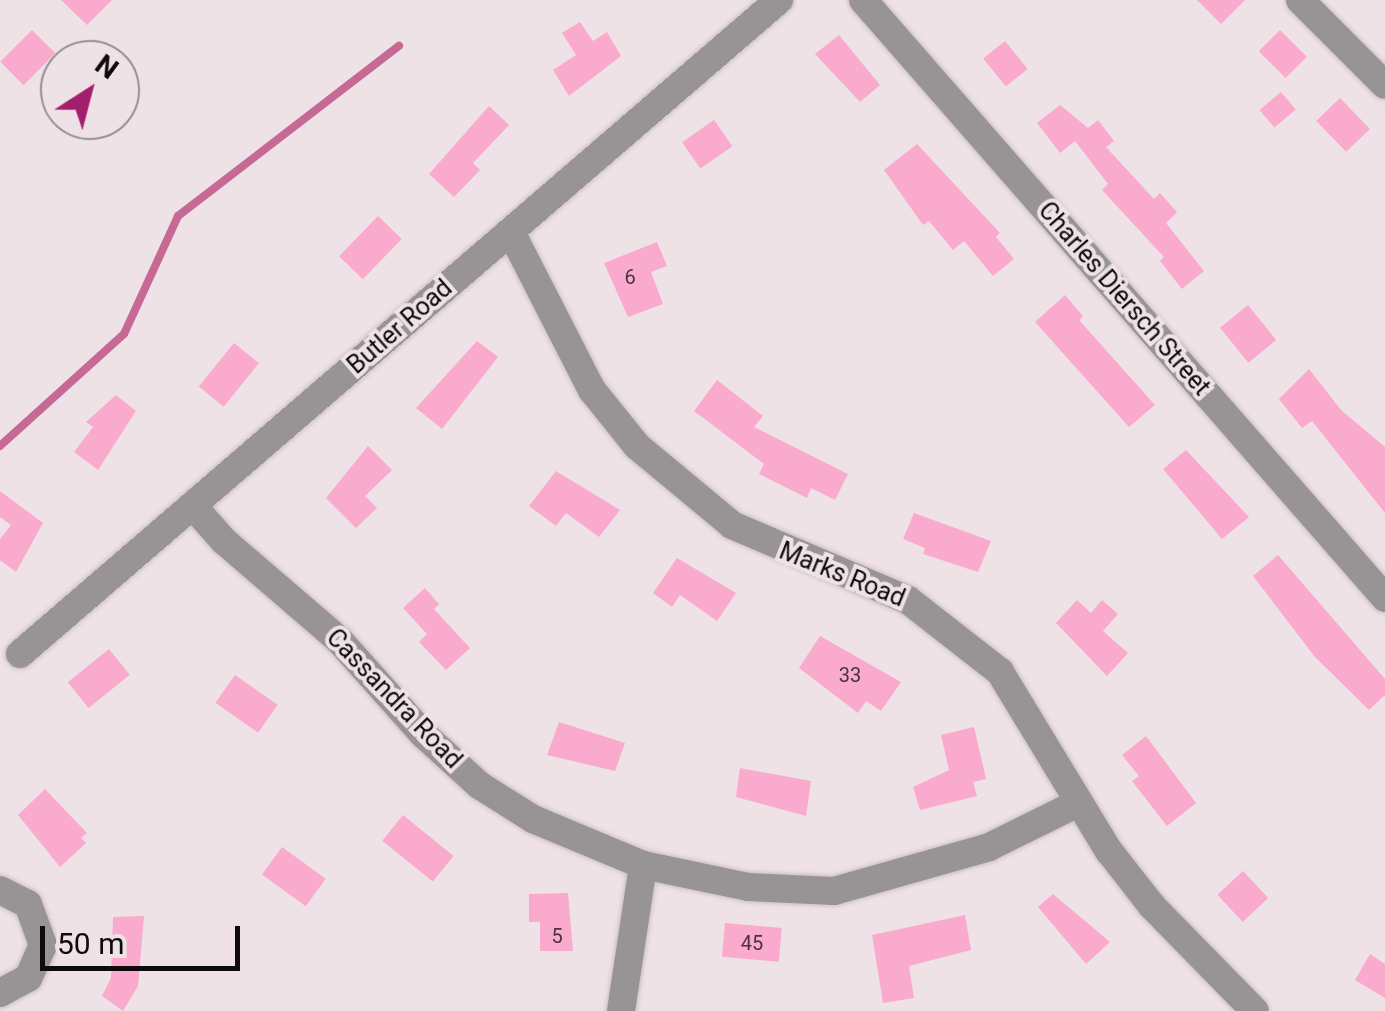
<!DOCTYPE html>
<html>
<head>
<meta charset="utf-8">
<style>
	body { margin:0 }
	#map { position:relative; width:1385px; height:1011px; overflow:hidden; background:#efe2e7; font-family:Roboto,sans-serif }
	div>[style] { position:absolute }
	.stream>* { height:8px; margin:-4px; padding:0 4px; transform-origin:4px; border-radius:4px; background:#c66995 }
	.building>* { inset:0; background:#f9aacd; transform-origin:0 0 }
	.roads { filter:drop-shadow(0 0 2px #cbc0c4) drop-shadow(0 0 2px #cbc0c4) }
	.minor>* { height:28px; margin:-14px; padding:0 14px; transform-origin:14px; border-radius:14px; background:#989395 }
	span { translate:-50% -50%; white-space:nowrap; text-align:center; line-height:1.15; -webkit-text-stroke:8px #efe2e7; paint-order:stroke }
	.number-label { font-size:20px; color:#4a333d }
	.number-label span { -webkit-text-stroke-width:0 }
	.street-label { font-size:25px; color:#0f0b0d }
	.north { position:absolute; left:40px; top:40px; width:100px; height:100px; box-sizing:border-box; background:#efe2e7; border:2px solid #958c90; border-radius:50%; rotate:36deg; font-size:28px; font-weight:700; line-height:40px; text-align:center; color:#0f0b0d }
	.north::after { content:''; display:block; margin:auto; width:35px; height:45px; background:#a41f6b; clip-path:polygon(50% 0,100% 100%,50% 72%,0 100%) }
	.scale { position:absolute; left:40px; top:926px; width:200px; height:45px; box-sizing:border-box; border:5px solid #0f0b0d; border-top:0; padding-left:12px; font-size:30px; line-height:35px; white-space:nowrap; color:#0f0b0d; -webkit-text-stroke:8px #efe2e7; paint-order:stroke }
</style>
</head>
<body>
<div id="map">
	<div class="stream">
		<div style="left:0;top:446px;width:167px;rotate:-42.1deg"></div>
		<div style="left:124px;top:334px;width:130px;rotate:-65.4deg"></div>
		<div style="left:178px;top:216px;width:279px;rotate:-37.6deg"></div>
	</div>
	<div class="building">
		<div style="clip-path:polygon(61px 0,112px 0,87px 25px)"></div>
		<div style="clip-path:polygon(1197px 0,1245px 0,1221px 24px)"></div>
		<div style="clip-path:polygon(580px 22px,593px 41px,607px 32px,621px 56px,569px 96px,553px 70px,576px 55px,562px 33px)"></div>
		<div style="left:32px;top:30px;width:33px;height:45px;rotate:45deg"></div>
		<div style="left:1280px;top:30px;width:38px;height:30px;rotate:45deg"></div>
		<div style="clip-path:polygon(839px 35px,880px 85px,860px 102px,815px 54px)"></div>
		<div style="left:1005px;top:41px;width:36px;height:28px;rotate:51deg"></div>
		<div style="left:1281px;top:92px;width:23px;height:28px;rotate:50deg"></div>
		<div style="left:1340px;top:98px;width:43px;height:33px;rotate:46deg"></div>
		<div style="clip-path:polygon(1060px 105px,1088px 128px,1098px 120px,1114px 141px,1106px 147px,1154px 199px,1160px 193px,1177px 212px,1166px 223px,1204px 271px,1182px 289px,1160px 261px,1164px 257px,1102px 190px,1108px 184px,1075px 141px,1060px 153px,1037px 123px)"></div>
		<div style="clip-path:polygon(489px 106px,509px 125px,473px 163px,480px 170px,454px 197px,429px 174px)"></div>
		<div style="left:714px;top:120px;width:32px;height:39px;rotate:55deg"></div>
		<div style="clip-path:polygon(917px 144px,1000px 233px,996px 237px,1014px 259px,993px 276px,964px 241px,953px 250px,929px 221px,923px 225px,884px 170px)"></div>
		<div style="left:378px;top:216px;width:33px;height:56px;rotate:44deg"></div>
		<div style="clip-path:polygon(657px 242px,667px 266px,651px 272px,663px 304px,628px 317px,604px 263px)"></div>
		<div style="clip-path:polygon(1065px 295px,1083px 316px,1079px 320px,1155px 405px,1129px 427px,1035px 322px)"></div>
		<div style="left:1248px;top:305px;width:45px;height:36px;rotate:51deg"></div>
		<div style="clip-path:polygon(477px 341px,498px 357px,442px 429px,416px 408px)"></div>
		<div style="left:234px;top:343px;width:32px;height:56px;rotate:39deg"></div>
		<div style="clip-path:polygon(1309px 369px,1341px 410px,1385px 447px,1385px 513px,1312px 421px,1302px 428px,1279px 399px)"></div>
		<div style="clip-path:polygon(717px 380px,763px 416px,754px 427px,848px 474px,835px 500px,811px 488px,807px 498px,759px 474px,764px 464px,694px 411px)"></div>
		<div style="clip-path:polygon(116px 395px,136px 411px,98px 470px,74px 452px,93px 427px,86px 422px)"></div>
		<div style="clip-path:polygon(368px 446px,392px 470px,365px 496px,377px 508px,356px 528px,326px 498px)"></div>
		<div style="clip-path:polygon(1186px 450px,1249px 517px,1222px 539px,1163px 469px)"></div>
		<div style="clip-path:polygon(556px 471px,620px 510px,599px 537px,566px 513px,556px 526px,529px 506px)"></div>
		<div style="clip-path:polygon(0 491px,43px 523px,16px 572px,0 560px,0 539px,11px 525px,0 517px)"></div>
		<div style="clip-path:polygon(914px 513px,991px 541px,978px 572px,923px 554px,925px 548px,903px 539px)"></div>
		<div style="clip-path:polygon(1278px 555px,1385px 679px,1385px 695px,1369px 710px,1315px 657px,1253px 576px)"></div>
		<div style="clip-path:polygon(677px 558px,736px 593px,717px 621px,680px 595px,672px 607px,653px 593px)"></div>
		<div style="clip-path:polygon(425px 588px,439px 604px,434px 609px,470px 648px,446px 670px,419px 642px,427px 634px,403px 608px)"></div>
		<div style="clip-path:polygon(1077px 600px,1091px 613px,1102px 600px,1118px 614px,1103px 631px,1128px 653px,1107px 676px,1056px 623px)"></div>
		<div style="clip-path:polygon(820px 636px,901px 682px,881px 711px,866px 701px,858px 713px,799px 668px)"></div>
		<div style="left:109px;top:649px;width:33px;height:53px;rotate:51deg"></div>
		<div style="left:235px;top:675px;width:52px;height:34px;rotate:35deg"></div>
		<div style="clip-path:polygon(559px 722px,625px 743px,615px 771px,547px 755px)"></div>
		<div style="clip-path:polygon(974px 727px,986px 779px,973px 782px,977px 796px,920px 810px,913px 787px,949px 770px,941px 735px)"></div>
		<div style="clip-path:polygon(1146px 736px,1196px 803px,1167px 826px,1132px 781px,1139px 776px,1122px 755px)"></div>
		<div style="clip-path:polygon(740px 768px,811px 781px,806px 816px,736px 797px)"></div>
		<div style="clip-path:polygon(45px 789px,87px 833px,81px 838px,86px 843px,60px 867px,18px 815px)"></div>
		<div style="left:403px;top:815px;width:65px;height:33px;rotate:39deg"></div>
		<div style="left:282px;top:847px;width:54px;height:34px;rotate:36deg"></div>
		<div style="left:1243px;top:871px;width:37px;height:35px;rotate:47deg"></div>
		<div style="clip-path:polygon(568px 893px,573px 951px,540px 951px,540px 922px,529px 922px,529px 894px)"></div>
		<div style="clip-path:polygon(1053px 894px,1110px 942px,1086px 964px,1038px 907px)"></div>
		<div style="clip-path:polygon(965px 915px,971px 950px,909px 966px,914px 998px,883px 1003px,872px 935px)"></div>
		<div style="clip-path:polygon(144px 916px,138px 986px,123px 1011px,102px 996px,111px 978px,113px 917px)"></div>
		<div style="left:725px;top:923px;width:57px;height:34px;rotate:5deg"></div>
		<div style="clip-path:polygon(1370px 954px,1385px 964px,1385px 998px,1355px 980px)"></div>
	</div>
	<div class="roads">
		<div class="minor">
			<div style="left:863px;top:0;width:794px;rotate:48.88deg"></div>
			<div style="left:1300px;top:0;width:120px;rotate:45deg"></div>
			<div style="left:511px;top:232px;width:178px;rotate:62.9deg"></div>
			<div style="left:592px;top:390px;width:72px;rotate:51.2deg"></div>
			<div style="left:637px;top:446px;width:124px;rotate:39.7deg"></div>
			<div style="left:732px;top:525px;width:191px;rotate:23.1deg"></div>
			<div style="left:908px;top:600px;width:117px;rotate:38deg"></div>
			<div style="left:1000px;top:672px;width:210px;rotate:58.7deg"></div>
			<div style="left:1109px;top:851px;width:70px;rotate:52deg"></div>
			<div style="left:1152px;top:906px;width:147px;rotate:45.6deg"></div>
			<div style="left:193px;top:506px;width:47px;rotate:48.5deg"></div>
			<div style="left:224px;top:541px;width:152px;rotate:40.7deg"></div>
			<div style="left:339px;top:640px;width:126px;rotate:48.2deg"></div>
			<div style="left:423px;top:734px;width:76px;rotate:42.3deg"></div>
			<div style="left:479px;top:785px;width:64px;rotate:32.2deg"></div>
			<div style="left:533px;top:819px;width:119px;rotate:22.7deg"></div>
			<div style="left:643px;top:865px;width:107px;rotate:11.8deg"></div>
			<div style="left:748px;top:887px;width:86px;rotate:2.7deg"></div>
			<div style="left:834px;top:891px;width:161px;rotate:-15.8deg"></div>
			<div style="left:989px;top:847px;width:99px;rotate:-26.3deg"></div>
			<div style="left:20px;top:654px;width:1002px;rotate:-40.75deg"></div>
			<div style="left:0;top:890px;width:31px;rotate:27deg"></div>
			<div style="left:28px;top:904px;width:44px;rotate:69.9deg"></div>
			<div style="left:43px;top:945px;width:36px;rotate:114deg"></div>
			<div style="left:28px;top:978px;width:32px;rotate:152deg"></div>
			<div style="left:621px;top:1011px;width:148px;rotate:-81.4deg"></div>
		</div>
	</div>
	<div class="number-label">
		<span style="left:630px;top:277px">6</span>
		<span style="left:850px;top:675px">33</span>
		<span style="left:557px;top:936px">5</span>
		<span style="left:752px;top:943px">45</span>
	</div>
	<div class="street-label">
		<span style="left:1124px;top:299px;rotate:49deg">Charles Diersch Street</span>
		<span style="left:400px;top:327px;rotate:-41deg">Butler Road</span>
		<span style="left:842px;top:575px;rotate:22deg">Marks Road</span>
		<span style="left:394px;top:699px;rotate:46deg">Cassandra Road</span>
	</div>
	<div class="north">N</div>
	<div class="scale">50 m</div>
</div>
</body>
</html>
